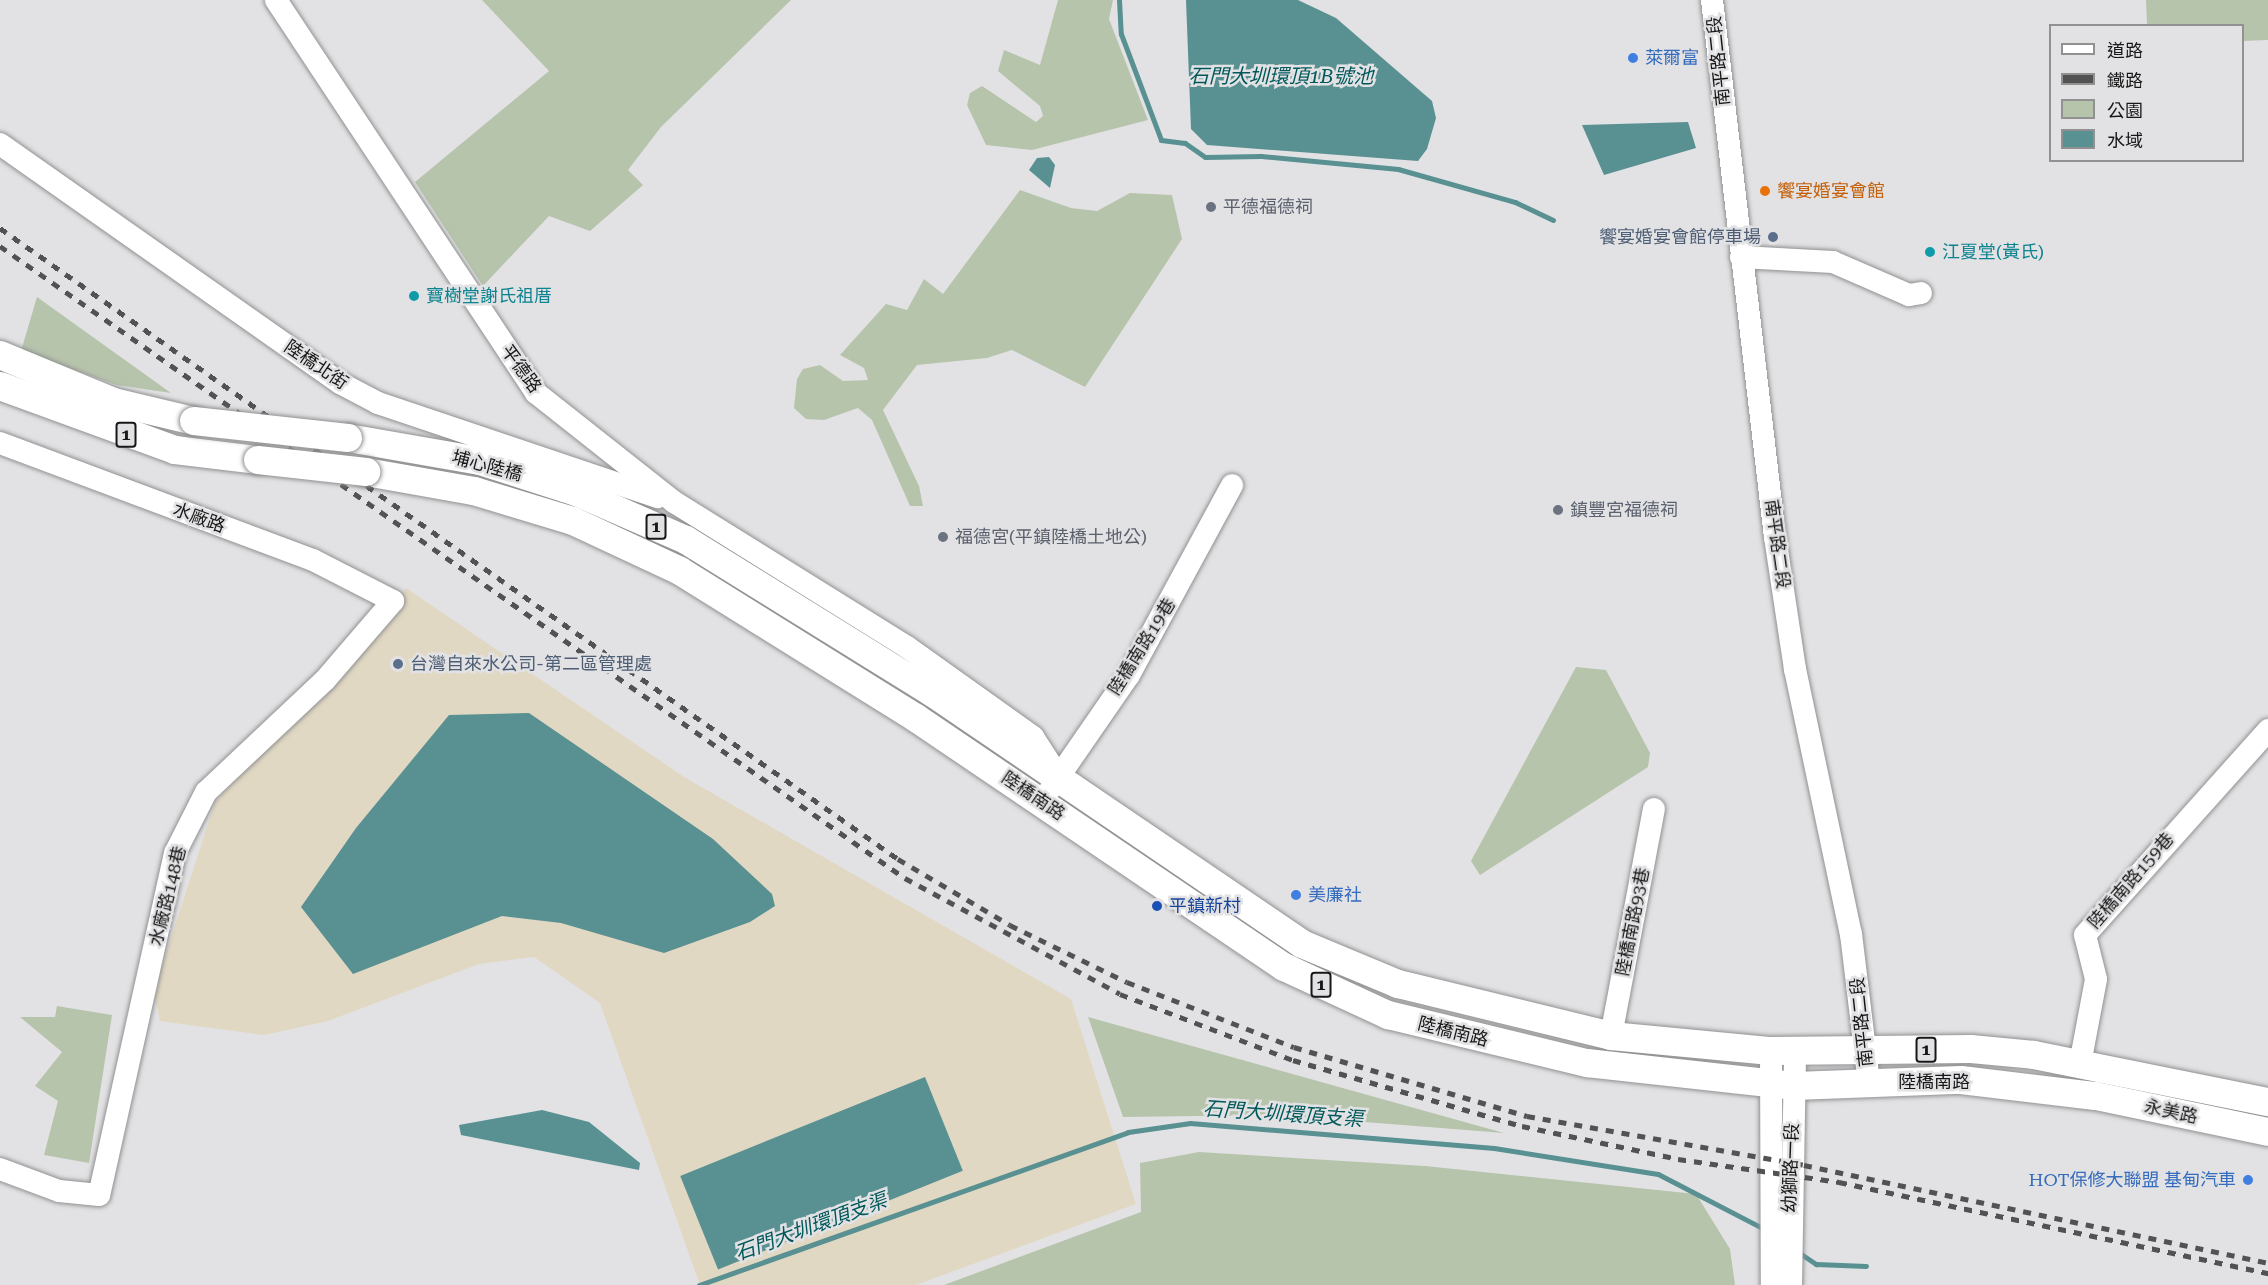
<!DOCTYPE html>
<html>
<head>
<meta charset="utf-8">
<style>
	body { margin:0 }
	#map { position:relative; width:2268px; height:1285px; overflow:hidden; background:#e2e2e4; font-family:"Roboto Serif","Noto Sans TC",serif }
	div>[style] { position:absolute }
	.industrial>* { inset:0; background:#e1d8c3 }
	.green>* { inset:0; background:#b7c4ac }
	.water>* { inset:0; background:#599092; transform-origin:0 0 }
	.stream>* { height:5px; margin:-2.5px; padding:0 2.5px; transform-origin:2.5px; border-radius:2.5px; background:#599092 }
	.roads { filter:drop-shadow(0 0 2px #909192) drop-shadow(0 0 2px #909192) }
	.minor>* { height:22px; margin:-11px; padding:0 11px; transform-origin:11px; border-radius:11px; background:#fff }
	.major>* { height:28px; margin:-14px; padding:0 14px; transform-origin:14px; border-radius:14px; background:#fff }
	.rail>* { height:4.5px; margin-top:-2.25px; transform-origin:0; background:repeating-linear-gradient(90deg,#525253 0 8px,transparent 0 16px) }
	.bridges { filter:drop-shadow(0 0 2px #909192) drop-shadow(0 0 2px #909192) }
	.major-bridge>* { height:28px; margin:-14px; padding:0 14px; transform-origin:14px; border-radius:14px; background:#fff }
	.dots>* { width:16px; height:16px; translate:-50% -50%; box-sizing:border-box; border:3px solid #e2e2e4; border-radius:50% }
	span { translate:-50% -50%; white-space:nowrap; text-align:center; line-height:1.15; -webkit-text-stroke:5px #e2e2e4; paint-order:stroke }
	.shield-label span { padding:2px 4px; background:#e2e2e4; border:2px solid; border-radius:4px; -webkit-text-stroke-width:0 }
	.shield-label { font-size:16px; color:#171717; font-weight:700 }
	.shop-label { font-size:18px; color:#366cbe }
	.left { translate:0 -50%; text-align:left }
	.right { translate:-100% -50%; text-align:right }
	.street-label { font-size:18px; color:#171717 }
	.food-label { font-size:18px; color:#c56008 }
	.worship-label { font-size:18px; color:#5b616d }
	.service-label { font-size:18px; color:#4e5e75 }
	.culture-label { font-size:18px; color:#0d838f }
	.transit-label { font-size:18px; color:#164399 }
	.water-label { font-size:20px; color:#01585a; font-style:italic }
	.legend { position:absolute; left:2049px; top:24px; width:195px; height:138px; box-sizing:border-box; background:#e2e2e4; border:2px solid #919192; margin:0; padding:8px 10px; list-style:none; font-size:18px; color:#171717 }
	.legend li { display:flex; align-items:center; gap:12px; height:30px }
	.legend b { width:30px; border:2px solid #919192 }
</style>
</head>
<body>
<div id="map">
	<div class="industrial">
		<div style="clip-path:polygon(406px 588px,684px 777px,1071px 999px,1136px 1204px,916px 1285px,700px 1285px,600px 1003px,534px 957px,479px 964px,328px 1021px,264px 1035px,160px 1021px,154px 991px,215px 802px,324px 687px)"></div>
	</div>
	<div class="green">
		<div style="clip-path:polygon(482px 0,791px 0,661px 127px,628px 170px,643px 185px,590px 231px,549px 216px,483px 286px,415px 182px,549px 71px)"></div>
		<div style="clip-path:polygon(1058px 0,1113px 0,1109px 19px,1148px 120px,1032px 150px,986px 145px,967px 105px,970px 93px,982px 86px,1036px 122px,1043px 116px,1040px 106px,998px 71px,1004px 50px,1040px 65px)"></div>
		<div style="clip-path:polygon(2146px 0,2268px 0,2268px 40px,2243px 41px,2242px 26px,2147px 25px)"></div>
		<div style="clip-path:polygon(1020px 190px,1071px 208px,1097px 211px,1130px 193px,1172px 195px,1182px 239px,1085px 387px,1012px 350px,987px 358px,917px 365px,883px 410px,919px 486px,923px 506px,910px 506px,872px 420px,858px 408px,824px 420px,806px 419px,794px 408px,797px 379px,803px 369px,820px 365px,843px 381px,868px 380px,864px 368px,840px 355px,886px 304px,907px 310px,924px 279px,943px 294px)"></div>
		<div style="clip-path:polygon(37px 297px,171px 393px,117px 385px,21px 351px)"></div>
		<div style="clip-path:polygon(1576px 667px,1606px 670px,1650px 753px,1648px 767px,1480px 875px,1471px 861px)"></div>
		<div style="clip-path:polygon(57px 1006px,112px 1015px,89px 1163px,44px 1155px,58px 1101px,35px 1086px,62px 1052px,20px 1017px,55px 1017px)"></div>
		<div style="clip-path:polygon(1088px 1017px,1504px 1133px,1276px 1115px,1123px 1117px)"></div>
		<div style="clip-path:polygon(1199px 1152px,1425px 1166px,1696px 1194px,1730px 1249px,1735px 1285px,944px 1285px,1141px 1212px,1140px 1163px)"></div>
	</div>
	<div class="water">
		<div style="clip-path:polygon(1186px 0,1298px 0,1336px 18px,1432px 101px,1436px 118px,1427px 149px,1418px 161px,1207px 145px,1191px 129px)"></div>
		<div style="clip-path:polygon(1688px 122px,1696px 148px,1604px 175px,1582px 125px)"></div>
		<div style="clip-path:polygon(1049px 157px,1055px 165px,1050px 188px,1029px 170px,1037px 158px)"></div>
		<div style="clip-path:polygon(529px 713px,713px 839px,772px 894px,775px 906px,750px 922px,664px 953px,561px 923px,502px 916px,353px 974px,301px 907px,356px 828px,449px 715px)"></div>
		<div style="left:925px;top:1077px;width:101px;height:264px;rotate:68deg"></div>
		<div style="clip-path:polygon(542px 1110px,589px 1122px,640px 1163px,639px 1170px,461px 1135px,459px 1125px)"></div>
	</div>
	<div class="stream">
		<div style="left:1119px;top:0;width:34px;rotate:87deg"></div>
		<div style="left:1121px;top:34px;width:113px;rotate:69.3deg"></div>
		<div style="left:1161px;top:140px;width:24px;rotate:7deg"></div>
		<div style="left:1185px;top:143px;width:24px;rotate:35deg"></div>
		<div style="left:1205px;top:157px;width:56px;rotate:-1deg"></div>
		<div style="left:1261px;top:156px;width:138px;rotate:5.4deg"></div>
		<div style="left:1398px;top:169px;width:122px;rotate:15.8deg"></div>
		<div style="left:1515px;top:202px;width:42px;rotate:25.3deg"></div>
		<div style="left:1798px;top:1252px;width:22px;rotate:34deg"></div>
		<div style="left:1816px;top:1264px;width:50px;rotate:2.3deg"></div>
		<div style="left:699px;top:1285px;width:455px;rotate:-19.6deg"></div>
		<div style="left:1128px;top:1132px;width:63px;rotate:-8.3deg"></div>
		<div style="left:1190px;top:1123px;width:305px;rotate:4.7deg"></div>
		<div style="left:1494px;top:1148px;width:166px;rotate:9deg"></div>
		<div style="left:1658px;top:1174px;width:122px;rotate:27.4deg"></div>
	</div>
	<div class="roads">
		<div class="minor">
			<div style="left:276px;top:0;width:471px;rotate:56.5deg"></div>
			<div style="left:536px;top:393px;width:176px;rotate:38.3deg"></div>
			<div style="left:674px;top:502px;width:274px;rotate:31.9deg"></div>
			<div style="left:907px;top:647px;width:155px;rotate:35.5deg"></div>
			<div style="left:1033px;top:737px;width:44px;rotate:57deg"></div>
			<div style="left:1712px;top:0;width:541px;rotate:83.31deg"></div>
			<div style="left:1775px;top:537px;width:134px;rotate:81.4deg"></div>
			<div style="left:1795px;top:669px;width:271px;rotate:78.1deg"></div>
			<div style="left:1851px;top:934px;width:150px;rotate:83.1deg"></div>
			<div style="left:0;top:144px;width:416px;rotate:35.1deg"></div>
			<div style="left:340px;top:383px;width:43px;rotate:27.8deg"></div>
			<div style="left:378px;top:403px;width:295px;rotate:18.6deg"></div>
			<div style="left:1741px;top:257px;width:92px;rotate:3.1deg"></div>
			<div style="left:1833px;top:262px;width:83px;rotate:23.5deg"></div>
			<div style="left:1909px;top:295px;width:12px;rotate:-9deg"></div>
			<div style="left:0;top:443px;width:334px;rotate:20.5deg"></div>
			<div style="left:313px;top:560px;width:90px;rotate:27.1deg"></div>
			<div style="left:393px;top:601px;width:104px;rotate:130.7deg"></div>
			<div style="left:325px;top:680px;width:163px;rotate:136.7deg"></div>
			<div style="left:206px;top:792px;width:68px;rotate:116.9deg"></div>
			<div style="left:175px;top:853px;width:350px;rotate:102.5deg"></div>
			<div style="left:99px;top:1195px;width:40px;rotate:-174.3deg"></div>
			<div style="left:59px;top:1191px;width:63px;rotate:-159.6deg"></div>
			<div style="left:1051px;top:788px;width:137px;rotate:-55.4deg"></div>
			<div style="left:1129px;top:675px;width:216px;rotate:-61.5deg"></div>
			<div style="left:1611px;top:1036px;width:231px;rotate:-79.3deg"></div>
			<div style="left:1771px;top:1051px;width:234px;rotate:89.8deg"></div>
			<div style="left:2080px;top:1064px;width:86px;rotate:-79.3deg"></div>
			<div style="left:2096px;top:979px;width:45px;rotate:-104deg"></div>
			<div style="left:2085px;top:935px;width:275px;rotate:-48.2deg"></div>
			<div style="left:1791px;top:1285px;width:234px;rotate:-89deg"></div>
		</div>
		<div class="major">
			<div style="left:0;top:355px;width:123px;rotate:22.4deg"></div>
			<div style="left:114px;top:402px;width:82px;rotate:13.4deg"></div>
			<div style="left:0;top:386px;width:186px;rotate:20.1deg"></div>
			<div style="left:175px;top:450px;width:84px;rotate:6.9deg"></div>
			<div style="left:348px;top:438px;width:134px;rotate:9.9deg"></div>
			<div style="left:480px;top:461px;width:101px;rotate:17.9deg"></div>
			<div style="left:576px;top:492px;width:120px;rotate:23.6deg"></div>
			<div style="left:686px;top:540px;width:291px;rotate:31.8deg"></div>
			<div style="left:933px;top:693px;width:446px;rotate:34.2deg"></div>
			<div style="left:1302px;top:944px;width:104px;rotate:22.6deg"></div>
			<div style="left:1398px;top:984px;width:219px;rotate:13.7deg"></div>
			<div style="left:1611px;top:1036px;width:161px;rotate:5.4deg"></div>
			<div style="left:1771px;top:1051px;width:200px;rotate:-0.6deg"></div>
			<div style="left:1971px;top:1049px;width:63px;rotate:5.4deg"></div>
			<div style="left:2034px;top:1055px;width:239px;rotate:11.4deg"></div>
			<div style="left:366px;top:472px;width:110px;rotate:10deg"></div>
			<div style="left:474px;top:491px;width:103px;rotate:16.9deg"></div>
			<div style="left:573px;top:521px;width:118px;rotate:25deg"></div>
			<div style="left:680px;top:571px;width:278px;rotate:31.9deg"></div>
			<div style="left:916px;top:718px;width:444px;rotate:34.1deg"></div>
			<div style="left:1284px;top:967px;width:115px;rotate:24.8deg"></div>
			<div style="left:1388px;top:1015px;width:205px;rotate:13.6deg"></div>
			<div style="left:1587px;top:1063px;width:208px;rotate:6.3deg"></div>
			<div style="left:1794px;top:1086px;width:167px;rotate:-2.1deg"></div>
			<div style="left:1961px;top:1080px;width:136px;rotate:6.8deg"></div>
			<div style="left:2096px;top:1096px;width:176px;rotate:11.8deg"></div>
		</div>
	</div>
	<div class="rail">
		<div style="left:0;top:228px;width:1098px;rotate:35.09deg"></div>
		<div style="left:898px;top:859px;width:130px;rotate:30.5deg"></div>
		<div style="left:1010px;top:925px;width:130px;rotate:26deg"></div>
		<div style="left:1127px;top:982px;width:179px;rotate:21.3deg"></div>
		<div style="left:1294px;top:1047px;width:243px;rotate:16.5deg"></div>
		<div style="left:1527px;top:1116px;width:281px;rotate:10deg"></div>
		<div style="left:1804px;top:1165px;width:474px;rotate:11.9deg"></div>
		<div style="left:0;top:246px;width:1104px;rotate:34.93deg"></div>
		<div style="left:905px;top:878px;width:244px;rotate:28.3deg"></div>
		<div style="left:1120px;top:994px;width:185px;rotate:20.9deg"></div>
		<div style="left:1293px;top:1060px;width:238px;rotate:16.1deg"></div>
		<div style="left:1522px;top:1126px;width:159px;rotate:11.9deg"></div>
		<div style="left:1678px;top:1159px;width:163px;rotate:8.1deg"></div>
		<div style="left:1839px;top:1182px;width:439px;rotate:12deg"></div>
	</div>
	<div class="bridges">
		<div class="major-bridge">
			<div style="left:194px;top:421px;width:155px;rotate:6.3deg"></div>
			<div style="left:258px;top:460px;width:109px;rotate:6.3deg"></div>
		</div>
	</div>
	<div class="dots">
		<div style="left:1633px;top:58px;background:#3f7fe0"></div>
		<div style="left:1765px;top:191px;background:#e8710a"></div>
		<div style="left:1211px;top:207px;background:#6b7280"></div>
		<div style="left:1773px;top:237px;background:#5c6f8a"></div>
		<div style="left:1930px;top:252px;background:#0f9aa8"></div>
		<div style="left:414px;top:296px;background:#0f9aa8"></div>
		<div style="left:1558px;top:510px;background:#6b7280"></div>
		<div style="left:943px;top:537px;background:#6b7280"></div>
		<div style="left:398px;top:664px;background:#5c6f8a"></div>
		<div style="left:1296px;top:895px;background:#3f7fe0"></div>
		<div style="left:1157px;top:906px;background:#1a4fb4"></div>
		<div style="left:2248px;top:1180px;background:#3f7fe0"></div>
	</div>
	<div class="shield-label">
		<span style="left:126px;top:435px">1</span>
		<span style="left:656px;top:527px">1</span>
		<span style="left:1321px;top:985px">1</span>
		<span style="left:1926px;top:1050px">1</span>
	</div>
	<div class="shop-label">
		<span class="left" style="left:1645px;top:58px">萊爾富</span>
		<span class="left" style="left:1308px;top:895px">美廉社</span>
		<span class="right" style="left:2236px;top:1180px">HOT保修大聯盟 基甸汽車</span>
	</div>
	<div class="street-label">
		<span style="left:1719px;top:61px;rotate:-96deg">南平路二段</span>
		<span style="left:316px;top:365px;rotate:34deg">陸橋北街</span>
		<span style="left:521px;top:369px;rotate:54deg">平德路</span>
		<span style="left:487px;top:466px;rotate:15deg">埔心陸橋</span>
		<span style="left:199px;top:518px;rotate:20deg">水廠路</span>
		<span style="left:1777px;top:544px;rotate:82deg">南平路二段</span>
		<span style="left:1142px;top:647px;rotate:-58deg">陸橋南路19巷</span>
		<span style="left:1033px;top:796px;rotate:34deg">陸橋南路</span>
		<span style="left:2131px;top:881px;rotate:-49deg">陸橋南路159巷</span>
		<span style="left:168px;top:896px;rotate:-76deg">水廠路148巷</span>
		<span style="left:1633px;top:922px;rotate:-79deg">陸橋南路93巷</span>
		<span style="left:1862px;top:1022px;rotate:-96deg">南平路二段</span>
		<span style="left:1453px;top:1032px;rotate:14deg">陸橋南路</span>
		<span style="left:1934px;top:1082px">陸橋南路</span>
		<span style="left:2171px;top:1112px;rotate:12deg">永美路</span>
		<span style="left:1791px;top:1168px;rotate:-88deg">幼獅路一段</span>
	</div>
	<div class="food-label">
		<span class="left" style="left:1777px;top:191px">饗宴婚宴會館</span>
	</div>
	<div class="worship-label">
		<span class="left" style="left:1223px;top:207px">平德福德祠</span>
		<span class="left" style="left:1570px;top:510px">鎮豐宮福德祠</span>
		<span class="left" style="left:955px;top:537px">福德宮(平鎮陸橋土地公)</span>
	</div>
	<div class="service-label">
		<span class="right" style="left:1761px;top:237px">饗宴婚宴會館停車場</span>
		<span class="left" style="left:410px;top:664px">台灣自來水公司-第二區管理處</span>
	</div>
	<div class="culture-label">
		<span class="left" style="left:1942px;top:252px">江夏堂(黃氏)</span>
		<span class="left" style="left:426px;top:296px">寶樹堂謝氏祖厝</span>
	</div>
	<div class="transit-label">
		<span class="left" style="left:1169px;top:906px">平鎮新村</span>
	</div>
	<div class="water-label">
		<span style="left:1281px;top:76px">石門大圳環頂1B號池</span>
		<span style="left:1283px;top:1114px;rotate:4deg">石門大圳環頂支渠</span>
		<span style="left:811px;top:1227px;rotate:-20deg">石門大圳環頂支渠</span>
	</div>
	<ul class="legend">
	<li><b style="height:8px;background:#fff"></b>道路</li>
	<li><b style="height:8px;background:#525253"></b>鐵路</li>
	<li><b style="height:16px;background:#b7c4ac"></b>公園</li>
	<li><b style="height:16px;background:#599092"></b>水域</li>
	</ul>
</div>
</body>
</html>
